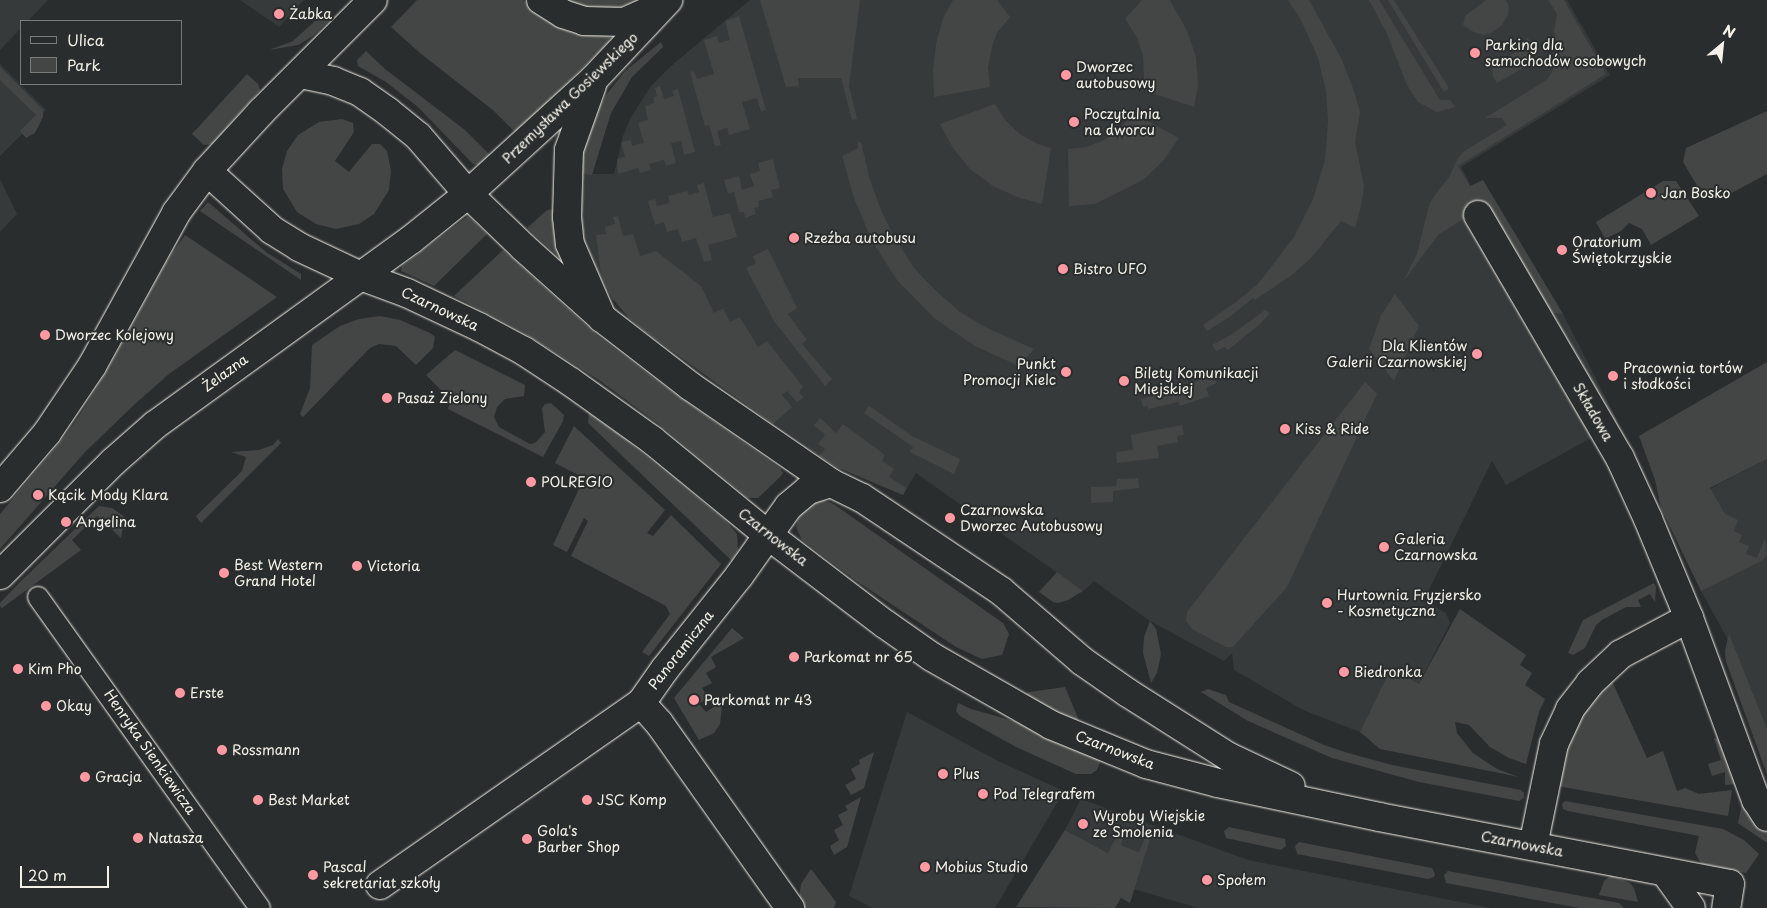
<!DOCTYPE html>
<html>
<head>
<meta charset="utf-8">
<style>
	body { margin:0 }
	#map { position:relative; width:1767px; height:908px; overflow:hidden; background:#2a2d2e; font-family:"Playpen Sans",sans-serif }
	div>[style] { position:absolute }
	.built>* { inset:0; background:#373a3a }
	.green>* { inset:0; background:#444645 }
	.roads { filter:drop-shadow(0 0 1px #f4f1e8) drop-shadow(0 0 1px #f4f1e8) }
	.pedestrian>* { height:20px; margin:-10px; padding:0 10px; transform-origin:10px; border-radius:10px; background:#2a2d2e }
	.minor>* { height:28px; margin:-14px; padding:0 14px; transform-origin:14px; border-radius:14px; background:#2a2d2e }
	.primary>* { height:28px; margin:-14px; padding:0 14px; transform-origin:14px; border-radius:14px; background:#2a2d2e }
	.dots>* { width:14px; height:14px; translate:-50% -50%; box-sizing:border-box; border:2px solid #2a2d2e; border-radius:50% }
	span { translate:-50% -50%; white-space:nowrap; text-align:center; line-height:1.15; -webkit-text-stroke:4px #2a2d2e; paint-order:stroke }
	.poi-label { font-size:14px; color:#f4f1e8 }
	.left { translate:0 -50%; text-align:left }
	.right { translate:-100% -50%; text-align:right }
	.street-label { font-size:14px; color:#f4f1e8 }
	.legend { position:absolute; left:20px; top:20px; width:162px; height:65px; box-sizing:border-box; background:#2a2d2e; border:1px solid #7b7b78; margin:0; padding:6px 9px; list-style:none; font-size:15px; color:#f4f1e8 }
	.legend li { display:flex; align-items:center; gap:10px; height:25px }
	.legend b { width:25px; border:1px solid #7b7b78 }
	.north { position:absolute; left:1697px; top:20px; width:50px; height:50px; -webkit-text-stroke:4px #2a2d2e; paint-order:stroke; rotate:28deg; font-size:14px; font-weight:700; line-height:20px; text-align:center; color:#f4f1e8 }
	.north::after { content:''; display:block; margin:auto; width:18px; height:22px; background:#f4f1e8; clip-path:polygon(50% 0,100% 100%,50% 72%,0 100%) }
	.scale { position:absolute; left:20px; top:866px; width:89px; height:22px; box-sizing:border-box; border:2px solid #f4f1e8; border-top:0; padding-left:6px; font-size:15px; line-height:18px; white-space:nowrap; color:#f4f1e8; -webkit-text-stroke:4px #2a2d2e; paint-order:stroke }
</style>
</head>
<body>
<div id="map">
	<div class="built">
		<div style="clip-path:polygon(0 0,48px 0,28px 21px,21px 21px,21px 28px,0 50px)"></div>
		<div style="clip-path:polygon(240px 0,304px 0,279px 27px)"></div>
		<div style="clip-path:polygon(750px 0,1567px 0,1610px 75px,1461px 167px,1470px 184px,1462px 203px,1439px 234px,1494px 200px,1563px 314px,1617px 420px,1593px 437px,1506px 485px,1492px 461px,1424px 600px,1446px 613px,1450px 623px,1419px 684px,1392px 668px,1360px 732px,1303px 710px,1234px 670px,1232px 653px,1224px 661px,1150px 621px,1094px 581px,1083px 591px,916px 473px,903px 495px,836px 467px,646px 332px,629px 318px,604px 288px,586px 252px,581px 230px,578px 174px,614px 174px,623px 136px,631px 117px,651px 86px,671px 66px)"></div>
		<div style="clip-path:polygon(0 64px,46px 110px,0 156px)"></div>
		<div style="clip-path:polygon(0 179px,17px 214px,0 232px)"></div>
		<div style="clip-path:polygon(1767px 459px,1767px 774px,1726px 661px,1725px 651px,1728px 640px,1701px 591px,1664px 513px)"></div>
		<div style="clip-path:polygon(907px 712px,998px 761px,1064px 791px,995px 908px,873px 908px,849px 896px)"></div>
		<div style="clip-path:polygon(1081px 799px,1248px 860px,1490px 908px,1198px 908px,1134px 889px,1145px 838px,1140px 852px,1121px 845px,1126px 830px,1108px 853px,1065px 830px)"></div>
	</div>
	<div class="green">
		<div style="clip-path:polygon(417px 0,523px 0,549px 21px,566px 29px,608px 35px,610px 38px,609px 42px,516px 133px,494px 111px,420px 53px,391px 27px)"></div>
		<div style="clip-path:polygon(563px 0,640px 0,621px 7px,601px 10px,581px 8px)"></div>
		<div style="clip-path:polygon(760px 0,860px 0,849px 86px,857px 119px,852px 120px,841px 78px,798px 78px,799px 86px,786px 87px)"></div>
		<div style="clip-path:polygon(953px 0,997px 0,1010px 17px,997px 33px,992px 47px,988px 67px,990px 87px,934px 97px,933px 71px,936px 44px,943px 18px)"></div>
		<div style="clip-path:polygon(1142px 0,1170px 0,1187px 31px,1196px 57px,1198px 86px,1194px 107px,1142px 90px,1144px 76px,1143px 56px,1137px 37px,1125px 19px)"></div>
		<div style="clip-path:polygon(1288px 0,1309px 0,1342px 60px,1354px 91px,1360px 112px,1355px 142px,1364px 186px,1361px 207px,1355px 228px,1341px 221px,1312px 257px,1292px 275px,1255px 300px,1253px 298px,1231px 316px,1207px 331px,1203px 325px,1236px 302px,1258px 284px,1294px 237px,1313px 199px,1325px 160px,1328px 122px,1326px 91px,1318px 58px,1302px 22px)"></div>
		<div style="clip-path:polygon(1369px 0,1379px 0,1440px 100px,1450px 100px,1455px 107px,1437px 112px,1418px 102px,1407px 85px,1387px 34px)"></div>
		<div style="clip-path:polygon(1388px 0,1394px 0,1449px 88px,1444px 92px)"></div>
		<div style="clip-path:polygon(1486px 0,1506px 0,1509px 6px,1508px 15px,1502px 25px,1493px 32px,1484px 35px,1475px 33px,1463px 25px,1465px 16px)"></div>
		<div style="clip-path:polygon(1548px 0,1564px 0,1606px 74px,1458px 166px,1470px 186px,1483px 180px,1563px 314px,1543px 311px,1481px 208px,1438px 235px,1403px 282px,1417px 254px,1430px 202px,1449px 177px,1458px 158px,1463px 152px,1507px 125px,1502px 118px,1485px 118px,1545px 81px,1551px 74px,1558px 54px,1554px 30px,1557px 14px)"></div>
		<div style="clip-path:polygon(324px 13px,333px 17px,313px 36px,298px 45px,269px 50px,293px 41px)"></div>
		<div style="clip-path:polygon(739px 16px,766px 110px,761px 112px,757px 98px,742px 102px,750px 129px,729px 135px,727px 128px,717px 131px,721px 145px,715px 146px,709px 125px,705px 126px,690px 72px,694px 71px,697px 79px,714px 74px,704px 40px,717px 36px,719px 43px,730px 40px,725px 21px)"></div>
		<div style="clip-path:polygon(1527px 38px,1534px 43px,1534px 49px,1528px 65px,1497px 83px,1493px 77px,1491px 60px,1505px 59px,1517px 51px)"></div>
		<div style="clip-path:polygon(661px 42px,663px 47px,632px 77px,611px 113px,592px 175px,578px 173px,580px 159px,594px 116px,606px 95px,625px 71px)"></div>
		<div style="clip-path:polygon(366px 51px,385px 69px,465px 130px,490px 155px,478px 165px,473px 164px,418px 107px,386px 82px,358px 66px,357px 60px)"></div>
		<div style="clip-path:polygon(0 67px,43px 110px,43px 117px,35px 133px,26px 138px,20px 131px,36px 115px,0 80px)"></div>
		<div style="clip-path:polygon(247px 74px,258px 84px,260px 90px,212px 144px,204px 145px,192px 134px)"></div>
		<div style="clip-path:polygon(660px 86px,664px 99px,674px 96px,672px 91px,678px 89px,695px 152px,684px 155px,681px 141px,671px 143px,676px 163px,666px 166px,664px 160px,649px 164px,651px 170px,640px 173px,638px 168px,618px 174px,617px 159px,625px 157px,621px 142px,631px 140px,632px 146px,644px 143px,638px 123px,648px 120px,645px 106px,654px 103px,653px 97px,657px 96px,655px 88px)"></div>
		<div style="clip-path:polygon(995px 104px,1006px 121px,1021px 135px,1038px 144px,1051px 148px,1042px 204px,1017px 197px,993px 186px,970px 169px,953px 148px,940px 124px)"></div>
		<div style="clip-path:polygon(1767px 111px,1767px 174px,1724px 197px,1698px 187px,1683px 162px,1686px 148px)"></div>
		<div style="clip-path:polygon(1133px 113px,1179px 138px,1163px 161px,1143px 180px,1095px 204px,1069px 206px,1068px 149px,1087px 147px,1106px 139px,1122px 126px)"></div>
		<div style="clip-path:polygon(342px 119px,353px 123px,354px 132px,335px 161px,349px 172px,372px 144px,380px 144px,387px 151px,391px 171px,389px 190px,374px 214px,359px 224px,336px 229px,316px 224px,297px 212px,283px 189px,282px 169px,287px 151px,298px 135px,319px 122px)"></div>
		<div style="clip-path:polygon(858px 142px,861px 142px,870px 180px,881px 210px,894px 237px,914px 268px,936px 291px,960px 312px,987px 328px,1034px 349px,1019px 366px,975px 346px,934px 318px,897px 280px,872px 241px,854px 198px,842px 156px,858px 148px)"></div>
		<div style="clip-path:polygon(773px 159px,780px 188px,771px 190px,773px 197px,758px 201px,759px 207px,754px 208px,756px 214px,745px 218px,744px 212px,739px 212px,734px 192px,728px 194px,724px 180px,739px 176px,742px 190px,754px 186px,750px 174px,760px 171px,758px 163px)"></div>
		<div style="clip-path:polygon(1663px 181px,1676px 181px,1699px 216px,1651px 245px,1642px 229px,1629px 223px,1621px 231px,1605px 239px,1596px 222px)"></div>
		<div style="clip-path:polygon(704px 183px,713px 217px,730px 213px,737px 237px,708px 245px,712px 260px,704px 262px,696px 238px,682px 242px,678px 229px,667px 232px,664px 222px,655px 225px,648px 201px,655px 199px,657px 206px,670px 203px,668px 196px,687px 191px,689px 195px,699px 192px,697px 185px)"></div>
		<div style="clip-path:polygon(208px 202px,266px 252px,301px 274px,301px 280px,200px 211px)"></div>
		<div style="clip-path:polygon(554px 209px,562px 257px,560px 258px,527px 228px,547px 210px)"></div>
		<div style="clip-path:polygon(468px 216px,487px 234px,434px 286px,401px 271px,402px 266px)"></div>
		<div style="clip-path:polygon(618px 216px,623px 236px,633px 234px,640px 256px,656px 251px,701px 286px,714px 313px,723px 308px,730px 322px,740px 317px,758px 347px,767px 341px,803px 387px,799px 392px,804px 397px,797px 402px,787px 391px,782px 395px,792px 407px,773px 424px,646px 332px,629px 318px,612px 298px,601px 274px,596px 235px,606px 234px,605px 227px,615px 224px,613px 217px)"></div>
		<div style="clip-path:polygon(185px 235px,277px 297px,169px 374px,135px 404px,85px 452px,0 549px,0 514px,65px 436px,81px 413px,109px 367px,167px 261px)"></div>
		<div style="clip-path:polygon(768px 249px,797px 308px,788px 314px,807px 340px,802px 344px,832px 379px,825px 386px,774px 321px,746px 268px,756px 263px,753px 256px)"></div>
		<div style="clip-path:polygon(503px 250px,597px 335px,660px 383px,780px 468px,783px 473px,780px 477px,758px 498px,748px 498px,660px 425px,599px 380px,521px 331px,454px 296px)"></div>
		<div style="clip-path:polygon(1395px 294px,1419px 326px,1394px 381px,1369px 349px,1381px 315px)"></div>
		<div style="clip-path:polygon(1265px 310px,1270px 313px,1260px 324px,1228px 350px,1225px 347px,1216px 351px,1212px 345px,1231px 335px)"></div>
		<div style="clip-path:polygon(380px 316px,400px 320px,430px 333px,435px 337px,433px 348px,416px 365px,396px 346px,379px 344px,370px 348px,303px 417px,300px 414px,310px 388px,312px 345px,340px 326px,359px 319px)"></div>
		<div style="clip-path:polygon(455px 350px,525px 385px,524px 396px,505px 399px,497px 407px,494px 417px,499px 427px,530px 444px,535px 443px,545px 432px,542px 409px,545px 404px,551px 403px,564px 415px,563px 421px,543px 457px,448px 409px,451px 400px,426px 375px)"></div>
		<div style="clip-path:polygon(1767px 362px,1767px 459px,1710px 488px,1725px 514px,1738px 520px,1734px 531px,1742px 535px,1739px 542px,1749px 546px,1746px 554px,1757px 558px,1765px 538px,1767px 555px,1761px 561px,1701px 591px,1661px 508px,1655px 480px,1639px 436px)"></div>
		<div style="clip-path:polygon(1223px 368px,1227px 374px,1215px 380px,1217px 383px,1206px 388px,1209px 396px,1180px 406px,1178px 402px,1148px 409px,1148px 406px,1143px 407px,1141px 399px,1187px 386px)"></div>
		<div style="clip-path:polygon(1365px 382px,1377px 394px,1287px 587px,1233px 647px,1226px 647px,1192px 629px,1186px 621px,1187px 612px)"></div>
		<div style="clip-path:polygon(869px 406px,912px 436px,960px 459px,954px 474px,910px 452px,913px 447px,864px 413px)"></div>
		<div style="clip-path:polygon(589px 413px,621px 436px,725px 520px,737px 534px,738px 550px,732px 561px,588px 423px)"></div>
		<div style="clip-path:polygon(820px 418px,836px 433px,843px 424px,885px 455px,882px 461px,894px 469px,889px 477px,907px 488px,903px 495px,837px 467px,819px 456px,825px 449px,818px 444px,825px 435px,814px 425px)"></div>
		<div style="clip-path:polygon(1182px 425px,1184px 435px,1177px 436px,1178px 442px,1157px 446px,1159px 458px,1117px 463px,1116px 452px,1133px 450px,1131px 435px)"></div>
		<div style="clip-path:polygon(574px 426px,665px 510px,647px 533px,653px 536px,671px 515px,721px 564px,649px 656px,642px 652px,670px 614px,666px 606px,571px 556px,588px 521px,584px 518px,567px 552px,553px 545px,584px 478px,555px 463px)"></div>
		<div style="clip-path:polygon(278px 439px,281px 443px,201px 523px,196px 516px,242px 471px,246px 457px,231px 452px,259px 450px,273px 445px)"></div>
		<div style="clip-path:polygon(1138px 478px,1139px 488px,1113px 491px,1113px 502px,1091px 503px,1091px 487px,1116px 486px,1117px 479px)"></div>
		<div style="clip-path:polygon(823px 500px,832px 503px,1003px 623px,1009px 634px,1002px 655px,982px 659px,956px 647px,855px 580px,802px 540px,796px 527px,800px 511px,804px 505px)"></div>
		<div style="clip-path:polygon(99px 506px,112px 508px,125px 517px,121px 538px,97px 516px,72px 540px,81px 550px,2px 608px,0 606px,0 603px,19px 583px)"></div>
		<div style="clip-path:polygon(1057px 572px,1083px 591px,1068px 600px,1058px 603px,1053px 602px,1039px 592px)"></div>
		<div style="clip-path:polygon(1654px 583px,1656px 587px,1655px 602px,1650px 594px,1638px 600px,1641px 607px,1626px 607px,1602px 620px,1596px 625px,1585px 648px,1573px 655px,1568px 653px,1583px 620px)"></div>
		<div style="clip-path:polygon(1460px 609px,1526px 655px,1520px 665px,1532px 673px,1525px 685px,1545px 699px,1539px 712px,1526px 764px,1509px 758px,1490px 747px,1469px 725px,1455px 722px,1457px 733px,1473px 753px,1497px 769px,1519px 777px,1380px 749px,1360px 732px,1391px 668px,1419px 684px)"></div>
		<div style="clip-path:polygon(1150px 621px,1156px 629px,1161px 654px,1157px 673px,1151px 683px,1143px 653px,1144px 637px)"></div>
		<div style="clip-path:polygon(732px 628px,744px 638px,711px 657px,716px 667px,706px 673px,712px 683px,702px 688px,708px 698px,699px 704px,706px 712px,717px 705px,722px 706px,720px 724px,714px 733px,699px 740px,674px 698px)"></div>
		<div style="clip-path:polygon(1729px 634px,1767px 729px,1767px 774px,1726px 661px,1725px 651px)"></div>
		<div style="clip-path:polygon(1611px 679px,1647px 758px,1663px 751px,1677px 791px,1685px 788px,1699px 794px,1732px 790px,1728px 816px,1557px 786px,1568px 746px,1579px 721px,1593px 701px)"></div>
		<div style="clip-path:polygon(1065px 687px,1078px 718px,1077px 723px,1024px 695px,1029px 692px)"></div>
		<div style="clip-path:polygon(1208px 689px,1226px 695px,1229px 702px,1324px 745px,1348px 753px,1392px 765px,1521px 790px,1524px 793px,1524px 798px,1519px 801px,1514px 800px,1419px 782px,1332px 758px,1248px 721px,1201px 692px)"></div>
		<div style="clip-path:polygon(958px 703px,971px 709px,1031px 726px,1102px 757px,1097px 770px,1091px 774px,1076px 774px,1016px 747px,960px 716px,956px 711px)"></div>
		<div style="clip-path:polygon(1714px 738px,1722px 741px,1738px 784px,1725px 785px,1725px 772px,1712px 776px,1708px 764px,1721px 760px)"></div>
		<div style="clip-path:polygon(874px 752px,864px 788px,851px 795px,845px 785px,856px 779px,851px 769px,860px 764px,859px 760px)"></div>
		<div style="clip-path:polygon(861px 797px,847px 847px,834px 855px,830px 846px,839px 840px,834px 830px,843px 825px,838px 815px,848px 810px,845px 806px)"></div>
		<div style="clip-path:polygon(1743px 799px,1767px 831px,1767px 843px,1738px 823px)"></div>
		<div style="clip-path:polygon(1565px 801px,1723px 829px,1744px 840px,1759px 854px,1746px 873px,1702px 865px,1695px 853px,1699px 836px,1568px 811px,1563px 809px,1562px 804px)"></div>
		<div style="clip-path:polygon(1229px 827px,1285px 839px,1286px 846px,1281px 850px,1226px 838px,1224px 831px)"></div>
		<div style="clip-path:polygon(1121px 828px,1126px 830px,1121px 845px,1139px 852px,1145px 838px,1150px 839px,1130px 903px,1121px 898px,1115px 908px,1016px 907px,1065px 830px,1108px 853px)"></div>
		<div style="clip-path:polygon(1299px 842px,1432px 868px,1435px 874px,1434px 877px,1428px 879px,1297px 854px,1295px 846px)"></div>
		<div style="clip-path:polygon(811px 869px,836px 902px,834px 908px,802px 908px,799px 899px,801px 884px)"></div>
		<div style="clip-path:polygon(1448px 871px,1619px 903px,1624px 908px,1579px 908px,1446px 883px,1444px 875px)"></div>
		<div style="clip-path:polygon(1611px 875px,1630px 883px,1634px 888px,1638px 902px,1599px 895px,1604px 881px)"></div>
	</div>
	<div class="roads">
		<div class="pedestrian">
			<div style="left:38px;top:597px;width:382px;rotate:54.5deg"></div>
		</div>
		<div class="minor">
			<div style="left:301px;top:74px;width:33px;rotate:12deg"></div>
			<div style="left:333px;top:81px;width:29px;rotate:22deg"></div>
			<div style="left:360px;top:92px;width:33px;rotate:35deg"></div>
			<div style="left:387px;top:111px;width:40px;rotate:39deg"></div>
			<div style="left:418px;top:136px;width:77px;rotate:49.2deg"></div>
			<div style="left:468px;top:194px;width:76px;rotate:43.9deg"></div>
			<div style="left:523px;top:247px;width:106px;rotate:41.9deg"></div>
			<div style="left:602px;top:318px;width:111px;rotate:37.7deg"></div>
			<div style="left:690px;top:386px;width:171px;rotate:34.5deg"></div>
			<div style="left:831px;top:483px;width:34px;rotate:26deg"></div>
			<div style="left:862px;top:498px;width:167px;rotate:33.8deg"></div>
			<div style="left:1001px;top:591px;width:107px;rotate:40.8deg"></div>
			<div style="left:1082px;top:661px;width:56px;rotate:34.8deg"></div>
			<div style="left:1128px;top:693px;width:120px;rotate:32.4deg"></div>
			<div style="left:1229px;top:757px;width:68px;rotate:25.1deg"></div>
			<div style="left:207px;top:171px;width:88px;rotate:42.2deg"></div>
			<div style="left:272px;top:230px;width:32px;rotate:32deg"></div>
			<div style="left:299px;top:247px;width:68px;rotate:25.1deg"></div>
			<div style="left:361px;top:276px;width:49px;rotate:20.3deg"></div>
			<div style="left:407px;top:293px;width:80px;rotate:25.3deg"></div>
			<div style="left:479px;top:327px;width:51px;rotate:28.1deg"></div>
			<div style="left:524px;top:351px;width:56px;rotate:33.4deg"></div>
			<div style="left:571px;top:382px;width:100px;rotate:35.6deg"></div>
			<div style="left:652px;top:440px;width:150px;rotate:39.3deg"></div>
			<div style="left:768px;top:535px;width:147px;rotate:37.3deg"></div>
			<div style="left:885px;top:624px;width:57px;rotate:35.1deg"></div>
			<div style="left:932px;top:657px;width:137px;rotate:29.7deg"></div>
			<div style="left:1051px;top:725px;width:103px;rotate:22.3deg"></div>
			<div style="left:1146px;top:764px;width:74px;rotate:14.8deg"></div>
			<div style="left:1218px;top:783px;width:165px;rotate:11.9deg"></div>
			<div style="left:1379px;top:817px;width:357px;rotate:10.8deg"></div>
			<div style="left:1730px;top:884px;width:24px;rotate:99deg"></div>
			<div style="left:1478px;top:215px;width:281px;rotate:59.7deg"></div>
			<div style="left:1620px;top:458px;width:67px;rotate:65.3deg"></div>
			<div style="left:1648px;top:519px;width:107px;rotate:67.5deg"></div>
			<div style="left:1689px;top:618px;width:194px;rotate:69.8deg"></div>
			<div style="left:1756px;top:800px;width:20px;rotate:57deg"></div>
			<div style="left:641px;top:703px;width:27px;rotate:48deg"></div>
			<div style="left:659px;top:723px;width:227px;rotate:54.7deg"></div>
			<div style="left:1533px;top:846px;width:104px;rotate:-78.4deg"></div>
			<div style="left:1554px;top:744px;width:38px;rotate:-65deg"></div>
			<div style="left:1570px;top:709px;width:33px;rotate:-52deg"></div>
			<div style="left:1590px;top:683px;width:42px;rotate:-43.1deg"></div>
			<div style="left:1621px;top:654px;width:77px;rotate:-27.9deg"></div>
			<div style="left:1665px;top:872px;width:44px;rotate:54.2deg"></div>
			<div style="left:380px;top:885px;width:318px;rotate:-34.9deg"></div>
			<div style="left:641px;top:703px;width:42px;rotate:-54.8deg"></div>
			<div style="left:665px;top:669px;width:119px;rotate:-51.5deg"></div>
			<div style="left:739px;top:576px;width:86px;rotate:-54.5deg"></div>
			<div style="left:789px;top:506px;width:25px;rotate:-40deg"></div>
			<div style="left:808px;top:490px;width:24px;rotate:-17deg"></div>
		</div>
		<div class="primary">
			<div style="left:541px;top:0;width:26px;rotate:32deg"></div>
			<div style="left:563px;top:14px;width:22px;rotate:18deg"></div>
			<div style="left:584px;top:21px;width:40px;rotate:1.4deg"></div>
			<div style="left:624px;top:22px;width:35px;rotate:-24deg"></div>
			<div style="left:592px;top:85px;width:69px;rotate:109.5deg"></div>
			<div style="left:569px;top:150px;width:67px;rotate:91.7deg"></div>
			<div style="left:567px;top:217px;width:27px;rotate:84deg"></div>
			<div style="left:570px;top:244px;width:81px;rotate:66.6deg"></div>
			<div style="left:0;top:488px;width:72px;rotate:-49.5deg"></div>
			<div style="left:47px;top:433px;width:81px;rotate:-56.1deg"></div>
			<div style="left:92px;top:366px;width:175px;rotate:-61.2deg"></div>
			<div style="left:176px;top:213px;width:52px;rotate:-53.6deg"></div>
			<div style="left:207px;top:171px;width:80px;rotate:-47.5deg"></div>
			<div style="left:261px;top:112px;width:158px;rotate:-45deg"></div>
			<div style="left:0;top:575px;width:160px;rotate:-45deg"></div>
			<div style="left:113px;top:462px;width:56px;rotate:-41.4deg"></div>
			<div style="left:155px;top:425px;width:317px;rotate:-35.9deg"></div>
			<div style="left:412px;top:239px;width:72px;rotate:-38.8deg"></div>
			<div style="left:468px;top:194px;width:169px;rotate:-42.4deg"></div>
			<div style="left:593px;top:80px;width:110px;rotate:-46.8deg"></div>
		</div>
	</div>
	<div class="dots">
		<div style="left:279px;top:14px;background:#ff9aa2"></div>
		<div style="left:1475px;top:53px;background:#ff9aa2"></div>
		<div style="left:1066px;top:75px;background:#ff9aa2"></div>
		<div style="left:1074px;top:122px;background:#ff9aa2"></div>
		<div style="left:1651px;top:193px;background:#ff9aa2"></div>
		<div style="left:794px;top:238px;background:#ff9aa2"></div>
		<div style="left:1562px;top:250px;background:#ff9aa2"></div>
		<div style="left:1063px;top:269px;background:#ff9aa2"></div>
		<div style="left:45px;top:335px;background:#ff9aa2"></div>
		<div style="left:1477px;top:354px;background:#ff9aa2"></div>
		<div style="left:1066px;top:372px;background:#ff9aa2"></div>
		<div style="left:1613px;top:376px;background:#ff9aa2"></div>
		<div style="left:1124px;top:381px;background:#ff9aa2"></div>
		<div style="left:387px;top:398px;background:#ff9aa2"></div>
		<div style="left:1285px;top:429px;background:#ff9aa2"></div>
		<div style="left:531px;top:482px;background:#ff9aa2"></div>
		<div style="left:38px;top:495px;background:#ff9aa2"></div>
		<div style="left:950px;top:518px;background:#ff9aa2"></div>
		<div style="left:66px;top:522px;background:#ff9aa2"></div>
		<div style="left:1384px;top:547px;background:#ff9aa2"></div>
		<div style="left:357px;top:566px;background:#ff9aa2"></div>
		<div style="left:224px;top:573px;background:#ff9aa2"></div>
		<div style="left:1327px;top:603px;background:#ff9aa2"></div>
		<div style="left:794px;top:657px;background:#ff9aa2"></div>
		<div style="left:18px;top:669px;background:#ff9aa2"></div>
		<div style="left:1344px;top:672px;background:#ff9aa2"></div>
		<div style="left:180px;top:693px;background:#ff9aa2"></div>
		<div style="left:694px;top:700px;background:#ff9aa2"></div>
		<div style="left:46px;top:706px;background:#ff9aa2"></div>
		<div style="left:222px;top:750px;background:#ff9aa2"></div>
		<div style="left:943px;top:774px;background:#ff9aa2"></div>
		<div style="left:85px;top:777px;background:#ff9aa2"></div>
		<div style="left:983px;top:794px;background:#ff9aa2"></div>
		<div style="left:258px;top:800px;background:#ff9aa2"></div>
		<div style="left:587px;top:800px;background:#ff9aa2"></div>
		<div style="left:1083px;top:824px;background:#ff9aa2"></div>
		<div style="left:138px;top:838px;background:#ff9aa2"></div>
		<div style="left:527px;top:839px;background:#ff9aa2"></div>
		<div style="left:925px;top:867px;background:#ff9aa2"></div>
		<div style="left:313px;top:875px;background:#ff9aa2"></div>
		<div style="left:1207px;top:880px;background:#ff9aa2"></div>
	</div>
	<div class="poi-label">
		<span class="left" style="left:289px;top:14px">Żabka</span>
		<span class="left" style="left:1485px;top:53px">Parking dla<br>samochodów osobowych</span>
		<span class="left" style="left:1076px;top:75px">Dworzec<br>autobusowy</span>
		<span class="left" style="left:1084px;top:122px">Poczytalnia<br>na dworcu</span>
		<span class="left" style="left:1661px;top:193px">Jan Bosko</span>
		<span class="left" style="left:804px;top:238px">Rzeźba autobusu</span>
		<span class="left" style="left:1572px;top:250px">Oratorium<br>Świętokrzyskie</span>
		<span class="left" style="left:1073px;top:269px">Bistro UFO</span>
		<span class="left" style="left:55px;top:335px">Dworzec Kolejowy</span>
		<span class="right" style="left:1467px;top:354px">Dla Klientów<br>Galerii Czarnowskiej</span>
		<span class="right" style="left:1056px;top:372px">Punkt<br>Promocji Kielc</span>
		<span class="left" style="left:1623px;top:376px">Pracownia tortów<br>i słodkości</span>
		<span class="left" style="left:1134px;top:381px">Bilety Komunikacji<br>Miejskiej</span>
		<span class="left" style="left:397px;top:398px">Pasaż Zielony</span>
		<span class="left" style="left:1295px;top:429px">Kiss &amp; Ride</span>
		<span class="left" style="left:541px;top:482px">POLREGIO</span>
		<span class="left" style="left:48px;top:495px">Kącik Mody Klara</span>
		<span class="left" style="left:960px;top:518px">Czarnowska<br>Dworzec Autobusowy</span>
		<span class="left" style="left:76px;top:522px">Angelina</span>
		<span class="left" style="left:1394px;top:547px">Galeria<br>Czarnowska</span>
		<span class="left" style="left:234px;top:573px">Best Western<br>Grand Hotel</span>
		<span class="left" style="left:367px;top:566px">Victoria</span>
		<span class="left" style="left:1337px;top:603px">Hurtownia Fryzjersko<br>- Kosmetyczna</span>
		<span class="left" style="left:804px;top:657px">Parkomat nr 65</span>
		<span class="left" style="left:28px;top:669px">Kim Pho</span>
		<span class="left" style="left:1354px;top:672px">Biedronka</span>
		<span class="left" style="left:190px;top:693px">Erste</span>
		<span class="left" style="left:704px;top:700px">Parkomat nr 43</span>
		<span class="left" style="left:56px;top:706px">Okay</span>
		<span class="left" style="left:232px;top:750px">Rossmann</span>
		<span class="left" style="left:953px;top:774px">Plus</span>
		<span class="left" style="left:95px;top:777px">Gracja</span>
		<span class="left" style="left:993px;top:794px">Pod Telegrafem</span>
		<span class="left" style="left:268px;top:800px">Best Market</span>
		<span class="left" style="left:597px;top:800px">JSC Komp</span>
		<span class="left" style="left:1093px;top:824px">Wyroby Wiejskie<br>ze Smolenia</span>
		<span class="left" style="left:537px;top:839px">Gola's<br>Barber Shop</span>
		<span class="left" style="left:148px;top:838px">Natasza</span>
		<span class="left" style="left:323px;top:875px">Pascal<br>sekretariat szkoły</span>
		<span class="left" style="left:935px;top:867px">Mobius Studio</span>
		<span class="left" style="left:1217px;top:880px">Społem</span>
	</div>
	<div class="street-label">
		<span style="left:570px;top:98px;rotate:-44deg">Przemysława Gosiewskiego</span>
		<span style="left:440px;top:309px;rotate:25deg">Czarnowska</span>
		<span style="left:225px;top:373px;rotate:-36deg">Żelazna</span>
		<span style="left:1593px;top:412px;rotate:60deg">Składowa</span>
		<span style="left:773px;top:537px;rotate:38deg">Czarnowska</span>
		<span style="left:681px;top:650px;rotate:-52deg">Panoramiczna</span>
		<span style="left:1115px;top:750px;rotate:21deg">Czarnowska</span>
		<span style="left:150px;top:752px;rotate:55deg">Henryka Sienkiewicza</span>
		<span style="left:1522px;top:844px;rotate:11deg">Czarnowska</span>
	</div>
	<ul class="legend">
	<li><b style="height:6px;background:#2a2d2e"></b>Ulica</li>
	<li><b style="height:14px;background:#444645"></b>Park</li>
	</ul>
	<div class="north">N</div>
	<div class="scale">20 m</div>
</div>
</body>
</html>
